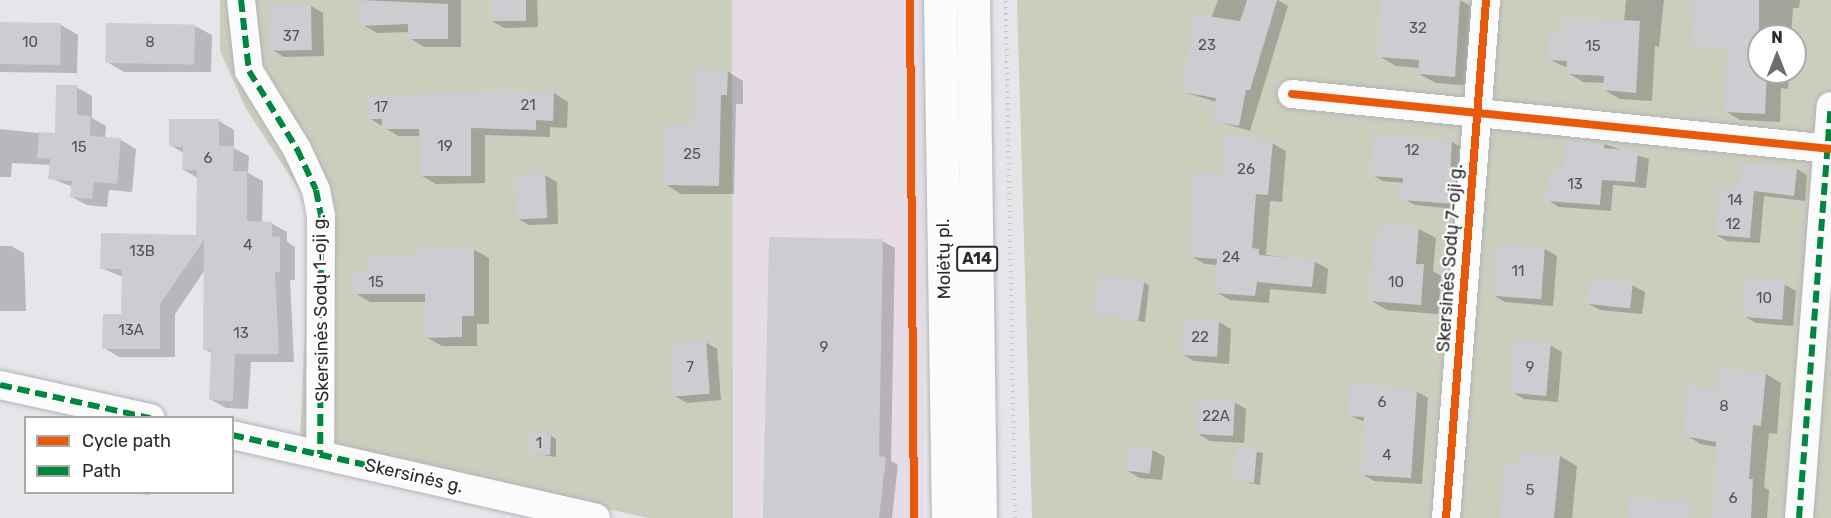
<!DOCTYPE html>
<html>
<head>
<meta charset="utf-8">
<style>
	body { margin:0 }
	#map { position:relative; width:1831px; height:518px; overflow:hidden; background:#e4e6ea; font-family:Rubik,sans-serif }
	div>[style] { position:absolute }
	.commercial>* { inset:0; background:#e6dce6; transform-origin:0 0 }
	.green>* { inset:0; background:#cacebd }
	.shadow>* { inset:0; background:#0003 }
	.building>* { inset:0; background:#cbcdd0; transform-origin:0 0 }
	.path>* { height:4px; margin-top:-2px; transform-origin:0; background:repeating-linear-gradient(90deg,#c5c5c6 0 1.5px,transparent 0 6px) }
	.roads { filter:drop-shadow(0 0 2px #b2b4b7) drop-shadow(0 0 2px #b2b4b7) }
	.street>* { height:28px; margin:-14px; padding:0 14px; transform-origin:14px; border-radius:14px; background:#fbfbfc }
	.highway>* { height:33px; margin:-16.5px; padding:0 16.5px; transform-origin:16.5px; border-radius:16.5px; background:#fbfbfc }
	.quiet>* { height:6px; margin-top:-3px; transform-origin:0; background:repeating-linear-gradient(90deg,#00873e 0 12px,transparent 0 18px) }
	.cycleway>* { height:8px; margin:-4px; padding:0 4px; transform-origin:4px; border-radius:4px; background:#e8590c }
	span { translate:-50% -50%; white-space:nowrap; text-align:center; line-height:1.15; -webkit-text-stroke:4.5px #fff; paint-order:stroke }
	.number-label { font-size:15px; color:#525456 }
	.number-label span { -webkit-text-stroke-width:0 }
	.shield-label span { padding:2px 4px; background:#fff; border:2px solid; border-radius:4px; -webkit-text-stroke-width:0 }
	.shield-label { font-size:16px; color:#2a2b2e; font-weight:700 }
	.street-label { font-size:18px; color:#2a2b2e }
	.legend { position:absolute; left:24px; top:416px; width:210px; height:78px; box-sizing:border-box; background:#fff; border:2px solid #aaaaab; margin:0; padding:8px 10px; list-style:none; font-size:18px; color:#2a2b2e }
	.legend li { display:flex; align-items:center; gap:12px; height:30px }
	.legend b { width:30px; border:2px solid #aaaaab }
	.north { position:absolute; left:1747px; top:24px; width:60px; height:60px; box-sizing:border-box; background:#fff; border:2px solid #aaaaab; border-radius:50%; rotate:0deg; font-size:16px; font-weight:700; line-height:24px; text-align:center; color:#2a2b2e }
	.north::after { content:''; display:block; margin:auto; width:21px; height:27px; background:#6b6c70; clip-path:polygon(50% 0,100% 100%,50% 72%,0 100%) }
</style>
</head>
<body>
<div id="map">
	<div class="commercial">
		<div style="left:732px;top:0;width:192px;height:518px"></div>
	</div>
	<div class="green">
		<div style="clip-path:polygon(220px 0,732px 0,733px 518px,648px 518px,300px 441px,310px 220px,301px 193px,246px 109px,220px 51px)"></div>
		<div style="clip-path:polygon(evenodd,1017px 0,1831px 0,1831px 518px,1032px 518px,1017px 0,1759px 36px,1795px 36px,1795px 72px,1759px 72px,1759px 36px)"></div>
	</div>
	<div class="shadow">
		<div style="clip-path:polygon(362px 0,461px 0,461px 47px,424px 47px,410px 38px,410px 32px,377px 33px,363px 25px)"></div>
		<div style="clip-path:polygon(492px 0,537px 0,538px 27px,504px 28px,492px 21px)"></div>
		<div style="clip-path:polygon(1218px 0,1278px 0,1288px 6px,1250px 131px,1213px 120px,1217px 102px,1183px 92px)"></div>
		<div style="clip-path:polygon(1382px 0,1460px 0,1477px 10px,1472px 86px,1436px 83px,1419px 74px,1420px 68px,1396px 66px,1379px 56px)"></div>
		<div style="clip-path:polygon(1626px 0,1664px 0,1659px 47px,1655px 46px,1652px 101px,1620px 99px,1605px 90px,1605px 83px,1583px 82px,1568px 73px,1568px 68px,1548px 59px,1563px 36px,1624px 22px)"></div>
		<div style="clip-path:polygon(1735px 0,1800px 0,1799px 8px,1793px 8px,1791px 36px,1759px 36px,1759px 72px,1789px 72px,1788px 89px,1781px 88px,1780px 122px,1740px 120px,1725px 111px)"></div>
		<div style="clip-path:polygon(311px 6px,323px 13px,324px 56px,284px 57px,272px 50px)"></div>
		<div style="clip-path:polygon(0 24px,61px 25px,78px 35px,77px 73px,0 72px)"></div>
		<div style="clip-path:polygon(195px 26px,212px 35px,211px 72px,124px 72px,107px 62px)"></div>
		<div style="clip-path:polygon(727px 71px,743px 81px,743px 104px,736px 104px,734px 194px,681px 194px,665px 184px)"></div>
		<div style="clip-path:polygon(76px 87px,92px 96px,92px 118px,106px 126px,105px 139px,121px 140px,136px 149px,132px 192px,109px 190px,107px 207px,87px 205px,72px 197px,73px 187px,50px 178px,51px 165px,12px 163px,11px 177px,0 177px,0 129px,57px 135px)"></div>
		<div style="clip-path:polygon(554px 93px,568px 102px,567px 128px,550px 127px,550px 137px,485px 135px,485px 183px,436px 184px,422px 176px,421px 136px,398px 136px,369px 118px)"></div>
		<div style="clip-path:polygon(171px 120px,219px 121px,234px 130px,234px 148px,249px 156px,248px 173px,263px 181px,262px 223px,271px 223px,287px 232px,287px 242px,295px 247px,295px 280px,290px 280px,294px 362px,251px 362px,248px 409px,226px 408px,210px 399px,212px 353px,204px 349px,205px 270px,175px 314px,175px 357px,119px 357px,104px 348px,122px 315px,123px 277px,101px 268px,197px 236px,198px 178px,184px 170px,184px 153px,170px 145px)"></div>
		<div style="clip-path:polygon(1375px 136px,1452px 142px,1463px 148px,1464px 210px,1415px 205px,1404px 199px,1405px 183px,1383px 181px,1372px 175px)"></div>
		<div style="clip-path:polygon(1272px 143px,1286px 151px,1282px 202px,1270px 201px,1266px 255px,1314px 261px,1328px 269px,1326px 294px,1270px 289px,1269px 303px,1230px 300px,1216px 292px,1218px 265px,1205px 264px,1191px 256px,1223px 175px)"></div>
		<div style="clip-path:polygon(1604px 144px,1649px 159px,1646px 188px,1613px 185px,1611px 211px,1559px 207px,1548px 200px)"></div>
		<div style="clip-path:polygon(1743px 163px,1797px 169px,1807px 175px,1805px 201px,1764px 196px,1760px 243px,1727px 241px,1716px 235px,1740px 191px)"></div>
		<div style="clip-path:polygon(545px 175px,557px 182px,558px 224px,529px 225px,517px 218px)"></div>
		<div style="clip-path:polygon(1381px 225px,1419px 229px,1436px 238px,1433px 271px,1441px 276px,1438px 314px,1387px 310px,1370px 300px)"></div>
		<div style="clip-path:polygon(882px 241px,895px 248px,891px 461px,898px 465px,892px 518px,765px 518px)"></div>
		<div style="clip-path:polygon(0 246px,11px 246px,24px 253px,26px 311px,0 311px)"></div>
		<div style="clip-path:polygon(473px 249px,489px 258px,489px 324px,477px 324px,477px 346px,442px 346px,426px 337px,426px 302px,370px 302px,355px 293px,368px 274px,418px 256px)"></div>
		<div style="clip-path:polygon(1545px 249px,1557px 256px,1553px 306px,1505px 302px,1493px 295px)"></div>
		<div style="clip-path:polygon(1144px 282px,1149px 286px,1145px 322px,1096px 313px)"></div>
		<div style="clip-path:polygon(1784px 284px,1796px 291px,1793px 326px,1756px 323px,1744px 316px)"></div>
		<div style="clip-path:polygon(1632px 285px,1645px 292px,1642px 314px,1600px 310px,1587px 303px)"></div>
		<div style="clip-path:polygon(1219px 322px,1231px 329px,1229px 364px,1194px 361px,1182px 354px)"></div>
		<div style="clip-path:polygon(705px 342px,717px 349px,721px 400px,687px 403px,675px 396px)"></div>
		<div style="clip-path:polygon(1550px 345px,1562px 352px,1558px 402px,1524px 399px,1512px 392px)"></div>
		<div style="clip-path:polygon(1766px 374px,1781px 383px,1777px 434px,1769px 433px,1764px 487px,1769px 490px,1767px 518px,1714px 518px,1718px 447px,1701px 444px,1685px 435px,1719px 390px)"></div>
		<div style="clip-path:polygon(1416px 391px,1428px 398px,1422px 484px,1374px 481px,1362px 474px,1365px 422px,1348px 415px)"></div>
		<div style="clip-path:polygon(1234px 402px,1246px 409px,1244px 443px,1210px 441px,1198px 434px)"></div>
		<div style="clip-path:polygon(550px 435px,556px 439px,556px 457px,530px 453px)"></div>
		<div style="clip-path:polygon(1238px 448px,1263px 453px,1260px 485px,1235px 480px)"></div>
		<div style="clip-path:polygon(1153px 450px,1165px 457px,1162px 480px,1140px 478px,1128px 471px)"></div>
		<div style="clip-path:polygon(1521px 452px,1560px 456px,1577px 466px,1572px 518px,1502px 518px)"></div>
		<div style="clip-path:polygon(123px 492px,149px 492px,149px 495px)"></div>
	</div>
	<div class="building">
		<div style="clip-path:polygon(361px 0,448px 4px,448px 39px,408px 39px,408px 24px,361px 26px)"></div>
		<div style="left:491px;top:0;width:35px;height:21px"></div>
		<div style="clip-path:polygon(1247px 0,1277px 0,1250px 90px,1246px 90px,1239px 126px,1212px 121px,1216px 98px,1181px 92px,1194px 14px,1240px 21px)"></div>
		<div style="clip-path:polygon(1380px 0,1460px 0,1455px 77px,1418px 74px,1419px 60px,1377px 57px)"></div>
		<div style="clip-path:polygon(1694px 0,1759px 0,1759px 72px,1767px 72px,1765px 114px,1724px 112px,1727px 50px,1691px 45px)"></div>
		<div style="left:311px;top:4px;width:46px;height:42px;rotate:89deg"></div>
		<div style="clip-path:polygon(1562px 17px,1640px 21px,1636px 93px,1603px 90px,1604px 76px,1566px 74px,1567px 61px,1547px 60px,1548px 34px,1561px 34px)"></div>
		<div style="left:0;top:22px;width:61px;height:42px;rotate:1deg"></div>
		<div style="left:106px;top:23px;width:89px;height:40px;rotate:1deg"></div>
		<div style="clip-path:polygon(694px 69px,728px 70px,727px 95px,721px 95px,719px 186px,664px 185px,665px 123px,693px 124px)"></div>
		<div style="clip-path:polygon(56px 85px,77px 85px,77px 115px,91px 116px,90px 136px,121px 138px,117px 184px,94px 182px,92px 199px,70px 197px,72px 181px,48px 179px,50px 159px,37px 158px,39px 132px,55px 133px)"></div>
		<div style="clip-path:polygon(503px 90px,554px 92px,553px 121px,536px 120px,536px 130px,471px 128px,471px 176px,420px 176px,419px 129px,382px 129px,382px 119px,367px 119px,367px 97px)"></div>
		<div style="clip-path:polygon(169px 119px,219px 119px,219px 146px,234px 146px,233px 171px,247px 171px,247px 221px,272px 222px,272px 236px,280px 237px,280px 272px,275px 272px,279px 354px,235px 354px,233px 401px,209px 400px,211px 350px,203px 350px,204px 240px,160px 304px,160px 349px,102px 349px,103px 314px,121px 314px,122px 269px,100px 269px,101px 233px,196px 235px,197px 170px,182px 170px,183px 147px,169px 146px)"></div>
		<div style="clip-path:polygon(1225px 134px,1273px 141px,1268px 195px,1256px 194px,1252px 248px,1259px 249px,1259px 255px,1315px 260px,1312px 287px,1257px 282px,1255px 296px,1214px 293px,1217px 259px,1189px 257px,1193px 171px,1222px 174px)"></div>
		<div style="clip-path:polygon(1373px 135px,1452px 140px,1450px 179px,1456px 180px,1454px 204px,1402px 200px,1403px 178px,1370px 176px)"></div>
		<div style="clip-path:polygon(1566px 139px,1605px 142px,1604px 148px,1638px 151px,1635px 182px,1602px 180px,1600px 205px,1546px 201px,1549px 168px,1564px 170px)"></div>
		<div style="clip-path:polygon(1742px 162px,1797px 168px,1794px 196px,1754px 191px,1750px 238px,1715px 235px,1719px 187px,1739px 189px)"></div>
		<div style="left:545px;top:173px;width:45px;height:31px;rotate:87deg"></div>
		<div style="clip-path:polygon(1380px 224px,1419px 227px,1416px 264px,1424px 264px,1421px 305px,1368px 301px,1374px 238px,1378px 238px)"></div>
		<div style="clip-path:polygon(769px 237px,883px 239px,879px 456px,886px 457px,879px 518px,763px 518px)"></div>
		<div style="left:1496px;top:244px;width:49px;height:52px;rotate:4deg"></div>
		<div style="clip-path:polygon(417px 248px,474px 248px,474px 316px,462px 316px,462px 337px,425px 338px,425px 294px,353px 294px,353px 272px,366px 272px,367px 255px,417px 255px)"></div>
		<div style="left:1099px;top:274px;width:46px;height:40px;rotate:9deg"></div>
		<div style="left:1589px;top:279px;width:44px;height:25px;rotate:6deg"></div>
		<div style="left:1746px;top:279px;width:39px;height:38px;rotate:4deg"></div>
		<div style="left:1183px;top:319px;width:36px;height:36px;rotate:3deg"></div>
		<div style="left:706px;top:340px;width:54px;height:36px;rotate:86deg"></div>
		<div style="left:1514px;top:340px;width:37px;height:53px;rotate:5deg"></div>
		<div style="clip-path:polygon(1719px 369px,1766px 373px,1761px 426px,1753px 425px,1749px 479px,1753px 479px,1751px 518px,1713px 518px,1716px 442px,1683px 436px,1687px 386px,1718px 389px)"></div>
		<div style="clip-path:polygon(1350px 383px,1417px 390px,1411px 478px,1361px 475px,1364px 417px,1347px 416px)"></div>
		<div style="left:1198px;top:398px;width:37px;height:36px;rotate:3deg"></div>
		<div style="left:529px;top:433px;width:22px;height:21px;rotate:3deg"></div>
		<div style="left:1130px;top:446px;width:23px;height:25px;rotate:7deg"></div>
		<div style="left:1236px;top:447px;width:21px;height:34px;rotate:5deg"></div>
		<div style="clip-path:polygon(1520px 451px,1560px 455px,1554px 518px,1499px 518px,1505px 463px,1518px 464px)"></div>
		<div style="clip-path:polygon(1629px 497px,1691px 502px,1690px 518px,1627px 518px)"></div>
	</div>
	<div class="path">
		<div style="left:1006px;top:1px;width:517px;rotate:89deg"></div>
	</div>
	<div class="roads">
		<div class="street">
			<div style="left:241px;top:0;width:71px;rotate:83.6deg"></div>
			<div style="left:249px;top:71px;width:92px;rotate:58.4deg"></div>
			<div style="left:297px;top:149px;width:45px;rotate:65.1deg"></div>
			<div style="left:316px;top:190px;width:26px;rotate:79deg"></div>
			<div style="left:321px;top:216px;width:238px;rotate:90.2deg"></div>
			<div style="left:1292px;top:94px;width:542px;rotate:5.83deg"></div>
			<div style="left:0;top:385px;width:154px;rotate:12.4deg"></div>
			<div style="left:232px;top:435px;width:373px;rotate:12.8deg"></div>
			<div style="left:1446px;top:518px;width:520px;rotate:-85.58deg"></div>
			<div style="left:1799px;top:518px;width:413px;rotate:-85.6deg"></div>
		</div>
		<div class="highway">
			<div style="left:940px;top:0;width:518px;rotate:89.12deg"></div>
			<div style="left:973px;top:0;width:518px;rotate:89.23deg"></div>
		</div>
	</div>
	<div class="quiet">
		<div style="left:241px;top:0;width:71px;rotate:83.6deg"></div>
		<div style="left:249px;top:71px;width:92px;rotate:58.4deg"></div>
		<div style="left:297px;top:149px;width:45px;rotate:65.1deg"></div>
		<div style="left:316px;top:190px;width:26px;rotate:79deg"></div>
		<div style="left:321px;top:216px;width:238px;rotate:90.2deg"></div>
		<div style="left:0;top:385px;width:154px;rotate:12.4deg"></div>
		<div style="left:232px;top:435px;width:197px;rotate:12.6deg"></div>
		<div style="left:1799px;top:518px;width:413px;rotate:-85.6deg"></div>
	</div>
	<div class="cycleway">
		<div style="left:910px;top:0;width:518px;rotate:89.56deg"></div>
		<div style="left:1292px;top:94px;width:542px;rotate:5.83deg"></div>
		<div style="left:1446px;top:518px;width:520px;rotate:-85.58deg"></div>
	</div>
	<div class="number-label">
		<span style="left:1418px;top:29px">32</span>
		<span style="left:291px;top:37px">37</span>
		<span style="left:30px;top:43px">10</span>
		<span style="left:150px;top:43px">8</span>
		<span style="left:1207px;top:46px">23</span>
		<span style="left:1593px;top:47px">15</span>
		<span style="left:528px;top:106px">21</span>
		<span style="left:381px;top:108px">17</span>
		<span style="left:445px;top:147px">19</span>
		<span style="left:79px;top:148px">15</span>
		<span style="left:1412px;top:151px">12</span>
		<span style="left:692px;top:155px">25</span>
		<span style="left:208px;top:159px">6</span>
		<span style="left:1246px;top:170px">26</span>
		<span style="left:1575px;top:185px">13</span>
		<span style="left:1735px;top:201px">14</span>
		<span style="left:1733px;top:225px">12</span>
		<span style="left:248px;top:246px">4</span>
		<span style="left:142px;top:252px">13B</span>
		<span style="left:1231px;top:258px">24</span>
		<span style="left:1518px;top:272px">11</span>
		<span style="left:376px;top:283px">15</span>
		<span style="left:1396px;top:283px">10</span>
		<span style="left:1764px;top:299px">10</span>
		<span style="left:131px;top:331px">13A</span>
		<span style="left:241px;top:334px">13</span>
		<span style="left:1200px;top:338px">22</span>
		<span style="left:824px;top:348px">9</span>
		<span style="left:690px;top:368px">7</span>
		<span style="left:1530px;top:368px">9</span>
		<span style="left:1382px;top:403px">6</span>
		<span style="left:1724px;top:407px">8</span>
		<span style="left:1216px;top:417px">22A</span>
		<span style="left:539px;top:444px">1</span>
		<span style="left:1387px;top:456px">4</span>
		<span style="left:1530px;top:491px">5</span>
		<span style="left:1733px;top:499px">6</span>
	</div>
	<div class="shield-label">
		<span style="left:977px;top:259px">A14</span>
	</div>
	<div class="street-label">
		<span style="left:1450px;top:258px;rotate:-86deg">Skersinės Sodų 7-oji g.</span>
		<span style="left:944px;top:259px;rotate:-91deg">Molėtų pl.</span>
		<span style="left:321px;top:308px;rotate:-91deg">Skersinės Sodų 1-oji g.</span>
		<span style="left:414px;top:476px;rotate:13deg">Skersinės g.</span>
	</div>
	<ul class="legend">
	<li><b style="height:8px;background:#e8590c"></b>Cycle path</li>
	<li><b style="height:8px;background:#00873e"></b>Path</li>
	</ul>
	<div class="north">N</div>
</div>
</body>
</html>
